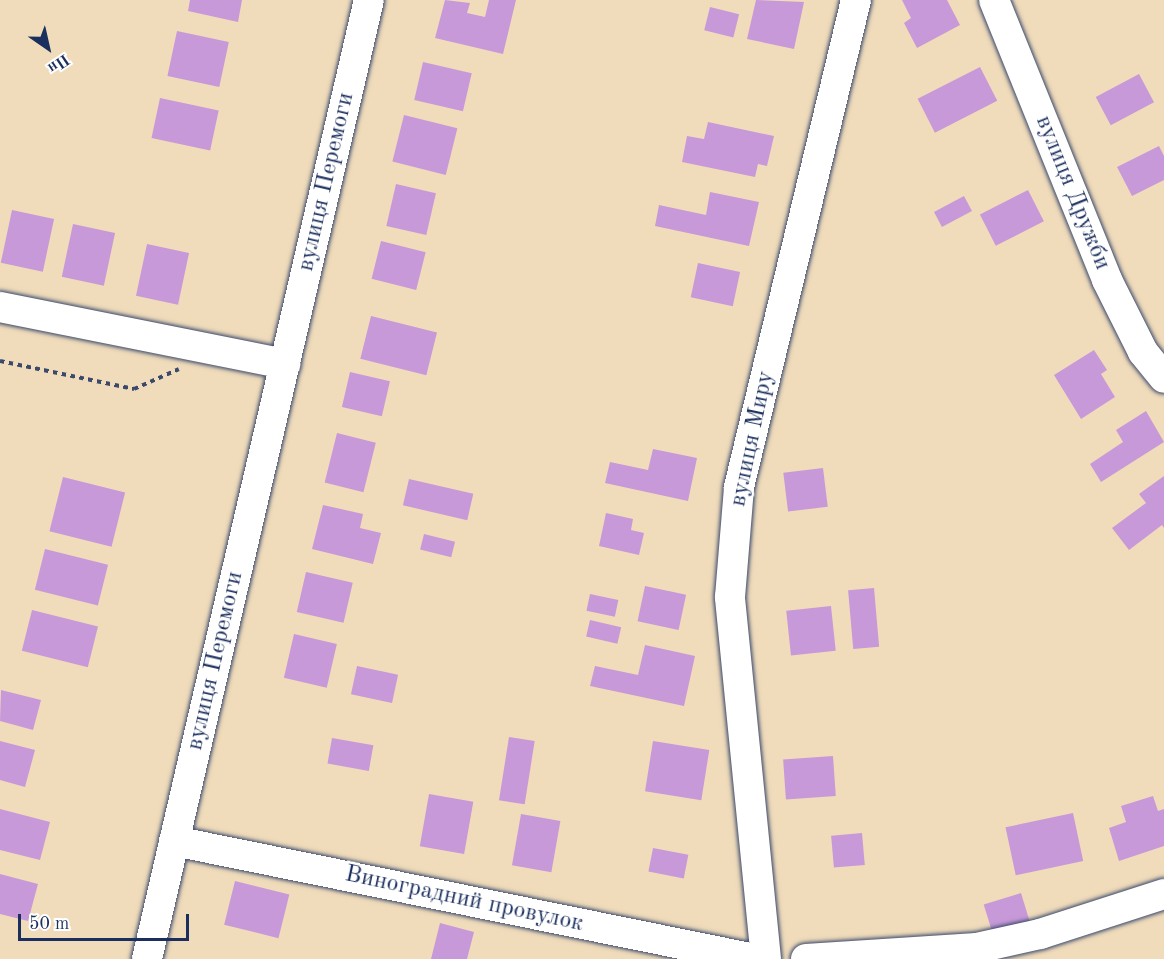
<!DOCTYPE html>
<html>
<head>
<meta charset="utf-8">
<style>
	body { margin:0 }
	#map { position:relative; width:1164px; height:959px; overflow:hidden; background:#f0dcbb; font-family:"Old Standard TT",serif }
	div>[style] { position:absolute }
	.building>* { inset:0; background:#c899d8; transform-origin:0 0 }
	.path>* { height:4px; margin-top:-2px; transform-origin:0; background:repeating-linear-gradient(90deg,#3b496c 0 4.5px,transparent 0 9px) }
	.roads { filter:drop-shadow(0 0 2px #3b496c) drop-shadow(0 0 2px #3b496c) }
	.minor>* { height:30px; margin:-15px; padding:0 15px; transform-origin:15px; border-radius:15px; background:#fff }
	span { translate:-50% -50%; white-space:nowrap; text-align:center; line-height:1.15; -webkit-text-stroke:5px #fff; paint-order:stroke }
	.street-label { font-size:24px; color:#1b2f5e }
	.north { position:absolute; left:18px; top:18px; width:60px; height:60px; -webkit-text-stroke:4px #fff; paint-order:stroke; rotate:146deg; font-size:16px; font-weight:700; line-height:24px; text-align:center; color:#1b2f5e }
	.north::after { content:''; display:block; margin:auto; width:21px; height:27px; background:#1b2f5e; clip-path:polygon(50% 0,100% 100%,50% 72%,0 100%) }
	.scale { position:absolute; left:18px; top:914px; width:171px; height:27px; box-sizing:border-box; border:3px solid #1b2f5e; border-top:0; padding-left:8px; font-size:18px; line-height:21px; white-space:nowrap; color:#1b2f5e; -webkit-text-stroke:4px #fff; paint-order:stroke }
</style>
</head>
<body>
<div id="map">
	<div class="building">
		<div style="clip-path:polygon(190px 0,242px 0,238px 22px,188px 11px)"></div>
		<div style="clip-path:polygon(445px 0,470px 3px,467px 13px,485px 17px,489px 0,516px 0,503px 54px,435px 38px)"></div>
		<div style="clip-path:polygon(756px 0,804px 2px,794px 49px,747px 39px)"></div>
		<div style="clip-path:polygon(902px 0,947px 0,960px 25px,917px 48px,904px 23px,911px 18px)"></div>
		<div style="left:710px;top:7px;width:30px;height:24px;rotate:14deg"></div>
		<div style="left:177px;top:31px;width:53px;height:46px;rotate:12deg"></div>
		<div style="left:423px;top:62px;width:50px;height:39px;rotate:13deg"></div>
		<div style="left:980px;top:67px;width:38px;height:70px;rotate:63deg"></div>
		<div style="left:1139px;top:74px;width:32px;height:49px;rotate:62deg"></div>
		<div style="left:160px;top:98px;width:60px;height:41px;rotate:12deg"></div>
		<div style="left:404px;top:115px;width:55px;height:48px;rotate:14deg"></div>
		<div style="clip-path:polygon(708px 122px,774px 136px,767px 166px,758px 164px,755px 177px,682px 162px,687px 136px,704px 139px)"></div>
		<div style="clip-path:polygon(1159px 146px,1164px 156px,1164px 180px,1132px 196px,1117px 167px)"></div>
		<div style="left:396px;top:184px;width:41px;height:43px;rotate:13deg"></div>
		<div style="left:1028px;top:190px;width:35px;height:54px;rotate:63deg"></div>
		<div style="clip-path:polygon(710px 192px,759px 202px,749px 246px,655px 226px,659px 205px,706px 215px)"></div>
		<div style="left:964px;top:196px;width:17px;height:34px;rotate:62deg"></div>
		<div style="left:12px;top:210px;width:43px;height:54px;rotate:12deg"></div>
		<div style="left:73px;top:224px;width:43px;height:54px;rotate:12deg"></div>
		<div style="left:381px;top:241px;width:46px;height:39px;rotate:14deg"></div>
		<div style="left:147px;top:244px;width:43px;height:53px;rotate:12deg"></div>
		<div style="left:698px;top:263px;width:43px;height:35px;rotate:12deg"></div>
		<div style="left:371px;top:316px;width:68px;height:44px;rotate:14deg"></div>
		<div style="clip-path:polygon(1094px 350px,1107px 370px,1101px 374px,1115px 397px,1081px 419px,1054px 375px)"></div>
		<div style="left:350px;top:372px;width:41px;height:36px;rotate:13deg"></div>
		<div style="clip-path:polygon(1146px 411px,1164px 442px,1101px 482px,1090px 464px,1123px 442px,1116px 430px)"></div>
		<div style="left:337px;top:433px;width:40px;height:51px;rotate:14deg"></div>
		<div style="clip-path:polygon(653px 449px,697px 458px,688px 501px,605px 483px,610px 462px,648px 470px)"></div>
		<div style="left:823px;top:468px;width:39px;height:40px;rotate:83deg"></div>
		<div style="clip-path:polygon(1164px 476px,1164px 528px,1162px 525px,1129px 550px,1112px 528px,1146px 503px,1139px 494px)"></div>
		<div style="left:63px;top:477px;width:64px;height:56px;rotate:14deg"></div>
		<div style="left:409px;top:479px;width:66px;height:27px;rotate:13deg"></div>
		<div style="clip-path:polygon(323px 505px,363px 514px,360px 528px,381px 533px,373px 564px,312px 549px)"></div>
		<div style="clip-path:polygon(606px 513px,633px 519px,631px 530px,644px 533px,639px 555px,599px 546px)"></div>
		<div style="left:424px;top:534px;width:32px;height:16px;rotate:14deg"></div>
		<div style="left:45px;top:549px;width:65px;height:42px;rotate:14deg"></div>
		<div style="left:306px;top:572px;width:48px;height:41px;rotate:13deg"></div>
		<div style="left:645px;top:586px;width:42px;height:36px;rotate:12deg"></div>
		<div style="left:874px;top:588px;width:59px;height:26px;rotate:85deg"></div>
		<div style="left:590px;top:594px;width:29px;height:17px;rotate:12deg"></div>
		<div style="left:831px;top:606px;width:45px;height:45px;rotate:84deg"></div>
		<div style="left:32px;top:610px;width:68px;height:42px;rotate:14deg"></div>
		<div style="left:590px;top:620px;width:32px;height:17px;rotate:13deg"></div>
		<div style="left:294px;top:634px;width:44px;height:45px;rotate:13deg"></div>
		<div style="clip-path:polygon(645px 645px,695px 656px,684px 706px,590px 686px,595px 666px,638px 675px)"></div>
		<div style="left:357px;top:666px;width:42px;height:29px;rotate:12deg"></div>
		<div style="clip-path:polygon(1px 690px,41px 700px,33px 730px,0 721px)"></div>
		<div style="left:509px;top:737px;width:26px;height:64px;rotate:9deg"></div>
		<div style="left:332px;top:738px;width:42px;height:26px;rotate:10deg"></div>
		<div style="clip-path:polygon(0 741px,35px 750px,25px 787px,0 780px)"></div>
		<div style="left:653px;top:741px;width:57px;height:51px;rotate:9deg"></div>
		<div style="left:833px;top:756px;width:40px;height:50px;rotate:86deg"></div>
		<div style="left:429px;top:794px;width:45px;height:53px;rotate:10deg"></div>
		<div style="clip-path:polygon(1153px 796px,1158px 811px,1164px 809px,1164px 846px,1119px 861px,1109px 828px,1126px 822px,1121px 806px)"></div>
		<div style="clip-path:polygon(0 809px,50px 822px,40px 860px,0 850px)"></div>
		<div style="left:1073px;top:813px;width:49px;height:69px;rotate:78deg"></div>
		<div style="left:521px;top:814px;width:40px;height:52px;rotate:10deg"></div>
		<div style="left:862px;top:833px;width:32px;height:31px;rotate:85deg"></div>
		<div style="left:653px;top:848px;width:36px;height:24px;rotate:11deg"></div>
		<div style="clip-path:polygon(0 874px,38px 884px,28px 921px,0 914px)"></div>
		<div style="left:235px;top:881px;width:56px;height:45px;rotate:14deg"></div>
		<div style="left:1021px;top:893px;width:30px;height:39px;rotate:73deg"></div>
		<div style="clip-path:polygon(440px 923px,474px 932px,467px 959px,431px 959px)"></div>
	</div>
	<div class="path">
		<div style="left:0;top:361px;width:137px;rotate:11.8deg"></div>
		<div style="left:134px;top:389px;width:49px;rotate:-24deg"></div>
	</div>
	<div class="roads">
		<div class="minor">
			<div style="left:994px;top:0;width:302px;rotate:68deg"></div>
			<div style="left:1107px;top:280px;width:80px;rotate:63.4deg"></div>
			<div style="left:1143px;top:352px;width:33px;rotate:51deg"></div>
			<div style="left:0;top:307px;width:291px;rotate:11.3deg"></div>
			<div style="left:174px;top:841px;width:593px;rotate:11.48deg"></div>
			<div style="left:147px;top:959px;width:984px;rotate:-76.97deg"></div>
			<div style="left:766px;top:959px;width:364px;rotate:-95.7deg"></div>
			<div style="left:730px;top:597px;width:110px;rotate:-85.3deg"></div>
			<div style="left:739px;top:487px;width:501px;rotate:-76.49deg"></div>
			<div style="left:806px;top:959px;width:171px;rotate:-3.7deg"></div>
			<div style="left:977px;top:948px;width:65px;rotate:-12.5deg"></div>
			<div style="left:1040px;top:934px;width:130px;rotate:-17.9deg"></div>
		</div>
	</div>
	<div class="street-label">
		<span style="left:327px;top:182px;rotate:-77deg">вулиця Перемоги</span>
		<span style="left:1072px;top:193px;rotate:68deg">вулиця Дружби</span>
		<span style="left:753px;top:439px;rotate:-78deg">вулиця Миру</span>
		<span style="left:216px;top:661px;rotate:-77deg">вулиця Перемоги</span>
		<span style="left:464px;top:900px;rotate:12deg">Виноградний провулок</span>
	</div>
	<div class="north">Пн</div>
	<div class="scale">50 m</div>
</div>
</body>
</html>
